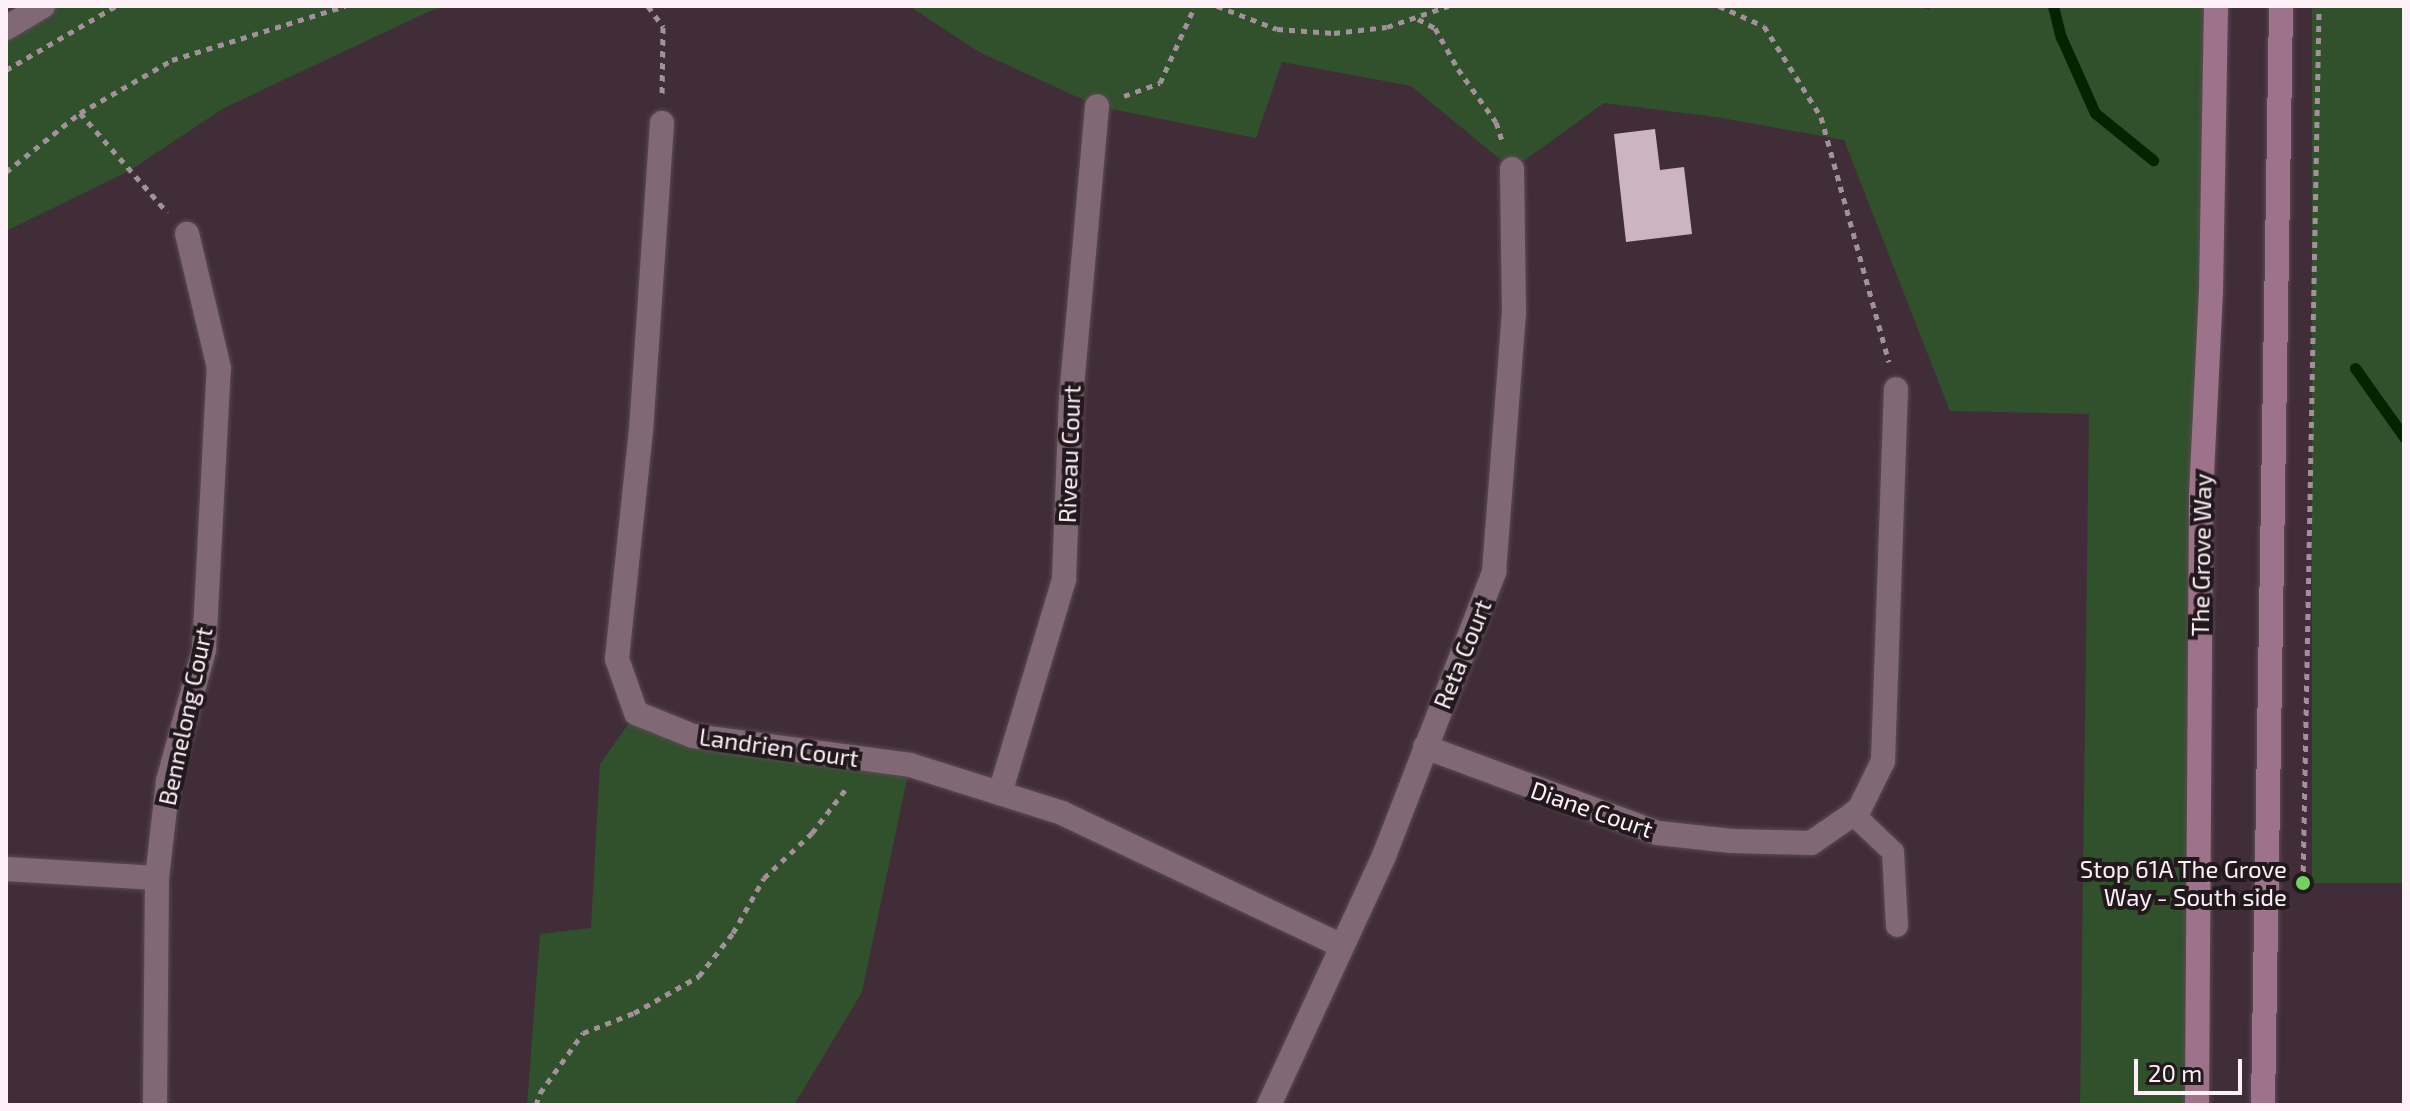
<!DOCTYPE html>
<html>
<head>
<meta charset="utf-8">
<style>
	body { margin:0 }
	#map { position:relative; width:2410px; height:1111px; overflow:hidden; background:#412d38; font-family:"Exo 2",sans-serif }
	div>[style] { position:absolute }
	.green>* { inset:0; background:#31502c; transform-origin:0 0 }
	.stream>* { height:11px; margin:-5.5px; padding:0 5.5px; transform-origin:5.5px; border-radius:5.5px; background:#022400 }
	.building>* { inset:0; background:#cdb4c1 }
	.path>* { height:5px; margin-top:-2.5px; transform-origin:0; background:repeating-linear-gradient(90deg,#a2919a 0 6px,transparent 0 12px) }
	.roads { filter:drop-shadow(0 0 2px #5b4a53) drop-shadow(0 0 2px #5b4a53) }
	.lane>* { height:22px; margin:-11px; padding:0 11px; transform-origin:11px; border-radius:11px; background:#806975 }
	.street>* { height:24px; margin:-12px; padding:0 12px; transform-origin:12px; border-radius:12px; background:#806975 }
	.secondary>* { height:24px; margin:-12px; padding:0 12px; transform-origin:12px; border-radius:12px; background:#9c738a }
	.dots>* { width:22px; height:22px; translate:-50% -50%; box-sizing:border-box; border:4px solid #22191d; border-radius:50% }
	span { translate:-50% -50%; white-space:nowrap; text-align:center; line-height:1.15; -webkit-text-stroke:8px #22191d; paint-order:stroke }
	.street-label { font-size:24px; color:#fef0f7 }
	.poi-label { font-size:24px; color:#fef0f7 }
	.right { translate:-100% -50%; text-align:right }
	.frame { position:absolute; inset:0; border:8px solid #fef0f7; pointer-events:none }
	.scale { position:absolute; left:2134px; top:1059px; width:108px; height:36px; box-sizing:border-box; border:4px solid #fef0f7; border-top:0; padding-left:10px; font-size:24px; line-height:28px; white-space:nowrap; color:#fef0f7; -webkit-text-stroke:6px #22191d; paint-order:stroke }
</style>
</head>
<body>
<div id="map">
	<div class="green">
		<div style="clip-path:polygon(43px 6px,449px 6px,430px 11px,224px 108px,129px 171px,6px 231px,6px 28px)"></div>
		<div style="clip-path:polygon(909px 6px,1914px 6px,1930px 10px,1930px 6px,2215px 6px,2196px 1105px,2080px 1105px,2089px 414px,1950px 411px,1844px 140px,1716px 117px,1604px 103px,1512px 169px,1411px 86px,1282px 62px,1256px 138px,1097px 106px,979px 52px)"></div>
		<div style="left:2312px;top:6px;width:92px;height:877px"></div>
		<div style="clip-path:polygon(636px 713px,910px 765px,862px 992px,794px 1105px,527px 1105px,540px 934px,591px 928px,600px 764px)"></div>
	</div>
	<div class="stream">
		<div style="left:2053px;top:6px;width:32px;rotate:76deg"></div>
		<div style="left:2061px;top:37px;width:83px;rotate:65.9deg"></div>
		<div style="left:2095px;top:113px;width:75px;rotate:39deg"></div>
		<div style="left:2355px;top:368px;width:85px;rotate:54.6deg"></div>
	</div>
	<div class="building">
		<div style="clip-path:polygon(1655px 129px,1660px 170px,1684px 167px,1692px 234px,1626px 242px,1614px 134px)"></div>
	</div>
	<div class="path">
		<div style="left:648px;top:6px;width:26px;rotate:54deg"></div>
		<div style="left:663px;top:27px;width:69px;rotate:90.8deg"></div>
		<div style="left:1217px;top:6px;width:64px;rotate:21deg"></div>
		<div style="left:1277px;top:29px;width:57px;rotate:4deg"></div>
		<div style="left:1334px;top:33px;width:53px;rotate:-6.5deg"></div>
		<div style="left:1387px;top:27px;width:65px;rotate:-19deg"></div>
		<div style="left:1719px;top:6px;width:49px;rotate:24deg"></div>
		<div style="left:1764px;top:26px;width:107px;rotate:57.9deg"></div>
		<div style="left:1821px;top:117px;width:254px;rotate:74.5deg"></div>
		<div style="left:1418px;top:19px;width:19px;rotate:28deg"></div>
		<div style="left:1435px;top:28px;width:47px;rotate:60.7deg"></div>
		<div style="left:1458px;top:69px;width:65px;rotate:54.4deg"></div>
		<div style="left:1496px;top:122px;width:22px;rotate:72deg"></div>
		<div style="left:6px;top:70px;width:127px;rotate:-30.2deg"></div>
		<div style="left:1124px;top:96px;width:38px;rotate:-20deg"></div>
		<div style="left:1160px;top:83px;width:85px;rotate:-65.6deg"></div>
		<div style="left:80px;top:113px;width:132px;rotate:48.7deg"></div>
		<div style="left:6px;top:172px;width:95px;rotate:-38.6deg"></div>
		<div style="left:80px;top:113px;width:106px;rotate:-29.9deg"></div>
		<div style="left:172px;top:60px;width:181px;rotate:-17.3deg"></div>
		<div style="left:2303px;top:883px;width:877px;rotate:-88.95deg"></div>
		<div style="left:536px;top:1105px;width:13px;rotate:-72deg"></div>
		<div style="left:540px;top:1093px;width:74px;rotate:-54.4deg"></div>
		<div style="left:583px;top:1033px;width:55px;rotate:-21.4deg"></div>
		<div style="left:634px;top:1013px;width:75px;rotate:-29.6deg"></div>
		<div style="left:699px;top:976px;width:55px;rotate:-51.7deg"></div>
		<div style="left:733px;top:933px;width:63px;rotate:-60.6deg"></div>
		<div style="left:764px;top:878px;width:66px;rotate:-43.2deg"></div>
		<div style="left:812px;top:833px;width:59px;rotate:-52.5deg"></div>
	</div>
	<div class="roads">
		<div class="lane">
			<div style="left:1853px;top:814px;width:55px;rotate:43.5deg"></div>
			<div style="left:1893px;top:852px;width:74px;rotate:86.9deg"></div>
		</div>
		<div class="street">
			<div style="left:6px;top:28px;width:43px;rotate:-30.7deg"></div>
			<div style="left:662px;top:123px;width:308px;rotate:93.9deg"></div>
			<div style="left:641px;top:430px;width:230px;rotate:96deg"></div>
			<div style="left:617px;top:659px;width:57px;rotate:70.6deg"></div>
			<div style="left:636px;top:713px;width:61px;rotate:22deg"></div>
			<div style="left:693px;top:736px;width:219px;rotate:7.6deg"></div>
			<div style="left:910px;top:765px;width:159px;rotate:17.5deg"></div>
			<div style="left:1062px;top:813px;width:308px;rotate:25.4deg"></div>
			<div style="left:1425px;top:747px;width:248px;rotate:20.3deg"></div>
			<div style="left:1658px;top:833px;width:74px;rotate:6.2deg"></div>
			<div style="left:1732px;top:841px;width:79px;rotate:1.5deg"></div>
			<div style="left:1811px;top:843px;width:51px;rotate:-34.6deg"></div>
			<div style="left:1853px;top:814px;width:9px;rotate:-41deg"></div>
			<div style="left:1860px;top:808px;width:52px;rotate:-63.9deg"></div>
			<div style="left:1883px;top:761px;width:372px;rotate:-88deg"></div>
			<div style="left:1000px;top:793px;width:223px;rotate:-73.3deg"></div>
			<div style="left:1064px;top:579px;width:181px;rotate:-87.8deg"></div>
			<div style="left:1071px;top:398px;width:293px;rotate:-84.9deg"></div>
			<div style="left:6px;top:869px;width:151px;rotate:3.4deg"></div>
			<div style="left:155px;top:1105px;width:227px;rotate:-89.5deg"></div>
			<div style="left:157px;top:878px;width:98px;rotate:-83.5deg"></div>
			<div style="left:168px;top:781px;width:136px;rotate:-74.6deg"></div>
			<div style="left:204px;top:650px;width:282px;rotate:-87deg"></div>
			<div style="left:219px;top:368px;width:138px;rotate:-103.4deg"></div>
			<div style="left:1269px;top:1105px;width:274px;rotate:-65.2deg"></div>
			<div style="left:1384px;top:856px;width:305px;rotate:-68.8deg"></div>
			<div style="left:1494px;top:572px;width:261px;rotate:-85.6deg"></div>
			<div style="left:1514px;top:312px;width:143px;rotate:-90.8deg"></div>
		</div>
		<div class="secondary">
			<div style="left:2197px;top:1105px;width:610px;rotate:-89.62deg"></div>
			<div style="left:2201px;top:495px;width:203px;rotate:-87.2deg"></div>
			<div style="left:2211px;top:292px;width:286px;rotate:-89deg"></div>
			<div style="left:2263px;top:1105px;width:1099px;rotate:-89.06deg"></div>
		</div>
	</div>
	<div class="dots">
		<div style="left:2303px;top:883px;background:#70d35f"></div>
	</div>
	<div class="street-label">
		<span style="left:1069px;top:454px;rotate:-88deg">Riveau Court</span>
		<span style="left:2201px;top:555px;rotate:-89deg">The Grove Way</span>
		<span style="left:1462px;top:654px;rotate:-68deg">Reta Court</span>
		<span style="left:185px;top:716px;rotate:-78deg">Bennelong Court</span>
		<span style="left:779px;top:747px;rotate:8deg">Landrien Court</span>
		<span style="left:1592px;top:809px;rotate:19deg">Diane Court</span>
	</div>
	<div class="poi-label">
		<span class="right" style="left:2287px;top:883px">Stop 61A The Grove<br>Way - South side</span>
	</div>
	<div class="frame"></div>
	<div class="scale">20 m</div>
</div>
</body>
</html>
